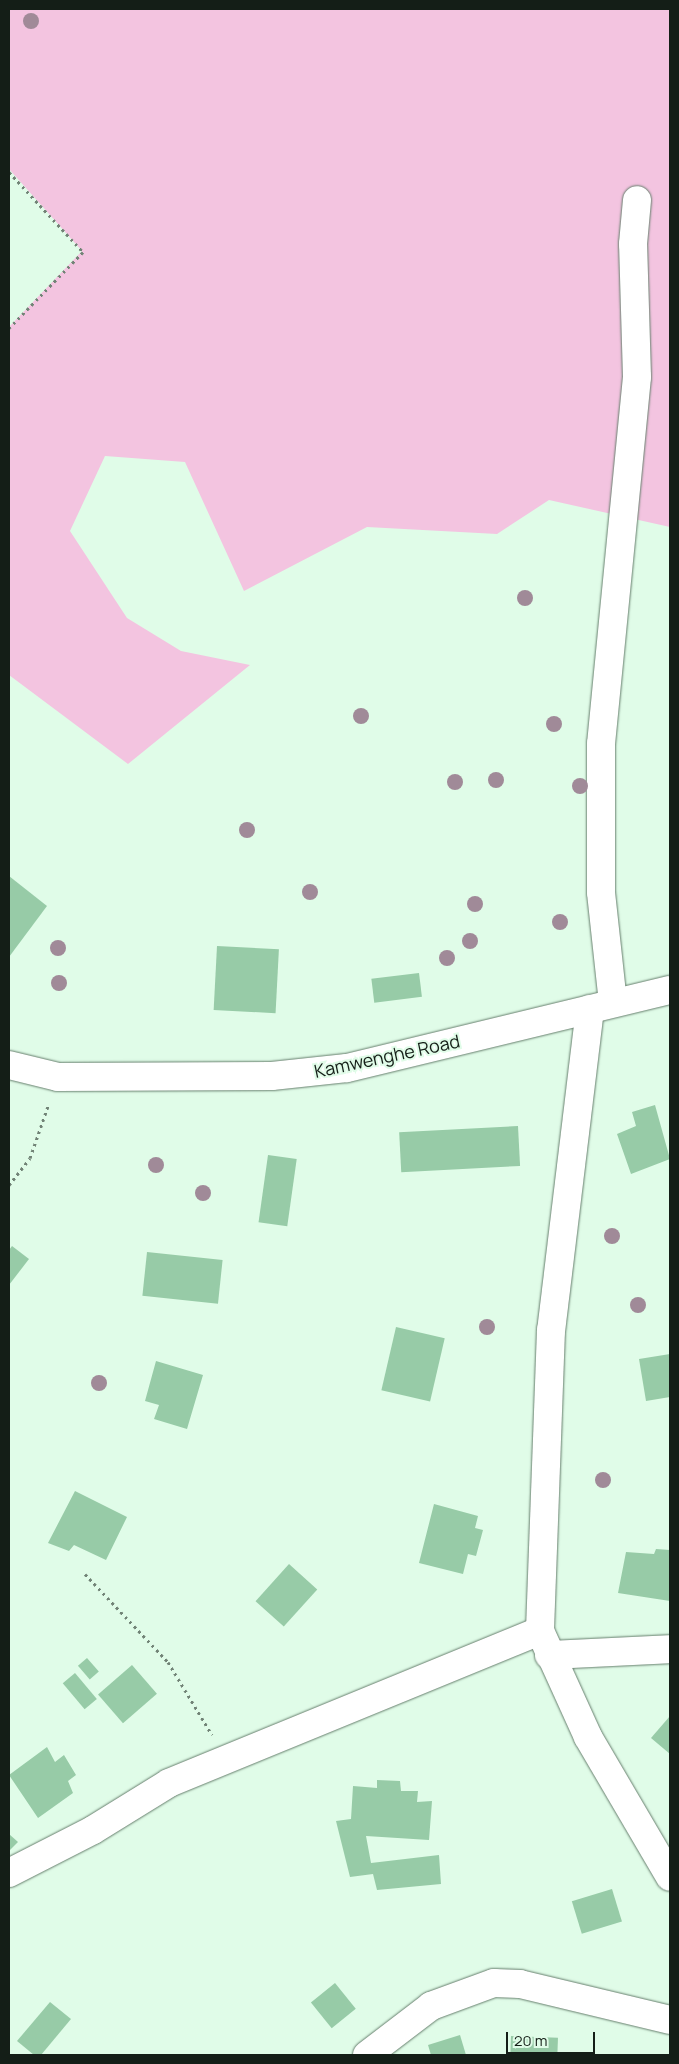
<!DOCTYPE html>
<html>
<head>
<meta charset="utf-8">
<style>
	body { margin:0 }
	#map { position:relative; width:679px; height:2064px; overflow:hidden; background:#e0fce8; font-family:Manrope,sans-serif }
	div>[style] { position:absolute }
	.green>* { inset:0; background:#f3c4e0 }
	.building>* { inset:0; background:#97cba7; transform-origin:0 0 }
	.path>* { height:3px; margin-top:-1.5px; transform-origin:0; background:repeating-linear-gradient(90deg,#718376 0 2.5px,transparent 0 6.5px) }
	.roads { filter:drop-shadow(0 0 1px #667f6d) drop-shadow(0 0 1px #667f6d) }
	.minor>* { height:28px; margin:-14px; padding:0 14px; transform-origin:14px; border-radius:14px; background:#fff }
	.tertiary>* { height:28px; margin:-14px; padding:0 14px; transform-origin:14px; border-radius:14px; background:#fff }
	.secondary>* { height:28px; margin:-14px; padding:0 14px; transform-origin:14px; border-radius:14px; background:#fff }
	.trees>* { width:16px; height:16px; margin:-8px; border-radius:50%; background:#a08a98 }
	span { translate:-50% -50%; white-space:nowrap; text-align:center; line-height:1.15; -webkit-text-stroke:4px #e0fce8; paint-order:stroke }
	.street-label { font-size:18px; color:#141e17 }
	.frame { position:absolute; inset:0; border:10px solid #141e17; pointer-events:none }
	.scale { position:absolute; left:506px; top:2032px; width:89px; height:22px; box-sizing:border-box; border:2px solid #141e17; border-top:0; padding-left:6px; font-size:15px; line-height:18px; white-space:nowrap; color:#141e17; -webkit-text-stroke:4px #e0fce8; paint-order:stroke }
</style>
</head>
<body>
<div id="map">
	<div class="green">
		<div style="clip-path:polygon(9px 9px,670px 9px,670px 527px,549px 500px,497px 534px,367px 527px,244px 591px,185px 462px,105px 456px,70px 531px,127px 618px,181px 651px,250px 665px,128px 764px,9px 675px,9px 327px,82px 251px,9px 169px)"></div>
	</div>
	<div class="building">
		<div style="clip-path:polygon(9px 876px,47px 906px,9px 957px)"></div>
		<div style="left:217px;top:946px;width:62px;height:64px;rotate:3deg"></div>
		<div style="left:419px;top:973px;width:24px;height:48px;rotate:83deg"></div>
		<div style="clip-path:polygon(655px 1105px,670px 1159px,631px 1174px,617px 1134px,636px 1126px,632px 1112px)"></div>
		<div style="left:518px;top:1126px;width:40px;height:119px;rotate:87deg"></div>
		<div style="left:268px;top:1155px;width:29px;height:68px;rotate:8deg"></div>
		<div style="clip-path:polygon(12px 1246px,29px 1259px,9px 1285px,9px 1250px)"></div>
		<div style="left:147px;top:1252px;width:76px;height:44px;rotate:6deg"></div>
		<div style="left:396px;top:1327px;width:50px;height:65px;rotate:13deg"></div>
		<div style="clip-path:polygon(670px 1354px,670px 1397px,646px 1401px,639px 1359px)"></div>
		<div style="clip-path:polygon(156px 1361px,203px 1375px,187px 1429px,154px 1419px,159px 1405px,145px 1401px)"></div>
		<div style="clip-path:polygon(75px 1491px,127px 1517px,106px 1560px,74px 1545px,69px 1551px,48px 1543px)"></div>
		<div style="clip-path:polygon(434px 1504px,478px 1516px,475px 1528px,483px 1530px,476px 1556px,468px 1554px,463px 1574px,419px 1563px)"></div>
		<div style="clip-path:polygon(656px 1549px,670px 1550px,670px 1601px,618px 1593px,626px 1552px,654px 1554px)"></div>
		<div style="left:289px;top:1564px;width:38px;height:50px;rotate:42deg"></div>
		<div style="left:87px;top:1658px;width:18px;height:12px;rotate:49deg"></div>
		<div style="left:132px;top:1665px;width:38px;height:45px;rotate:49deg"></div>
		<div style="left:75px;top:1673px;width:34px;height:16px;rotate:50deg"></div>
		<div style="clip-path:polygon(670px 1716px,670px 1754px,651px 1738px)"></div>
		<div style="clip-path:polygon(47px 1747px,55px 1762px,64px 1755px,76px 1775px,68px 1781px,73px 1793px,38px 1818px,9px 1775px)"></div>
		<div style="clip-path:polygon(377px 1780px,400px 1781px,401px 1791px,418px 1791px,417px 1802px,432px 1801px,429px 1840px,366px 1836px,371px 1863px,439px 1855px,441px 1884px,377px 1890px,373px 1874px,350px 1877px,336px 1821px,351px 1819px,353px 1786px,377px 1788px)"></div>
		<div style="clip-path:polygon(9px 1834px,18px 1842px,9px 1851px)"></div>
		<div style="left:612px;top:1889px;width:34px;height:42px;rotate:73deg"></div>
		<div style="left:335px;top:1983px;width:33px;height:31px;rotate:51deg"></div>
		<div style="clip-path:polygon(50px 2002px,71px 2019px,41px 2055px,34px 2055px,17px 2041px)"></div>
		<div style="clip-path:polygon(460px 2035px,466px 2055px,431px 2055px,428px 2045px)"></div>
		<div style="left:511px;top:2036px;width:47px;height:19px;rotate:2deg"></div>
	</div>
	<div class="path">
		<div style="left:9px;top:172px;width:109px;rotate:47.2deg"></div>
		<div style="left:83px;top:252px;width:106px;rotate:134.2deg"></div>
		<div style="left:9px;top:1185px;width:34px;rotate:-52deg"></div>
		<div style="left:30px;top:1158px;width:58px;rotate:-70.9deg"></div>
		<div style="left:85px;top:1574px;width:121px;rotate:46.7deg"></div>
		<div style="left:168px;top:1662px;width:85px;rotate:58.9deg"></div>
	</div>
	<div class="roads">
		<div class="minor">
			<div style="left:613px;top:1003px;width:112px;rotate:-96.2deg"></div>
			<div style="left:601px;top:892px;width:148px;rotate:-90deg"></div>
			<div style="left:601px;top:744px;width:369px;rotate:-84.4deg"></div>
			<div style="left:637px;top:377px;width:133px;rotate:-91.7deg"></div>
			<div style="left:633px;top:244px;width:44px;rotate:-84.8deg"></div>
			<div style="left:549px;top:1655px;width:121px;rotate:-2.8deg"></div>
			<div style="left:9px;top:1873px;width:94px;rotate:-27.1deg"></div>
			<div style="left:93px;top:1830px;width:89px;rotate:-31.7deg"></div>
			<div style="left:169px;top:1783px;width:401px;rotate:-22.3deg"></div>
			<div style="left:367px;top:2055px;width:81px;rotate:-37.4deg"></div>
			<div style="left:431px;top:2006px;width:67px;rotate:-20.1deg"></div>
			<div style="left:494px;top:1983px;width:26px;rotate:2deg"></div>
			<div style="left:520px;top:1984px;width:154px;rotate:13.5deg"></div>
		</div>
		<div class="tertiary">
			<div style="left:590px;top:1009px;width:323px;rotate:96.9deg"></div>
			<div style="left:551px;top:1330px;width:301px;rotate:92.1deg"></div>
			<div style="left:540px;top:1631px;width:116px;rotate:65.6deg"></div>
			<div style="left:588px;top:1737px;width:162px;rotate:59.6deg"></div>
		</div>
		<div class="secondary">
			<div style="left:9px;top:1065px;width:50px;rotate:13.8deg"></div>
			<div style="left:58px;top:1077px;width:214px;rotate:-0.3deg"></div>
			<div style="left:272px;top:1076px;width:75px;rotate:-6.1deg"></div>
			<div style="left:347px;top:1068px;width:332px;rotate:-13.6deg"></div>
		</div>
	</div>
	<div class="trees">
		<div style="left:31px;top:21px"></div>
		<div style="left:525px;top:598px"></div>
		<div style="left:361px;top:716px"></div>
		<div style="left:554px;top:724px"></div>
		<div style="left:496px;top:780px"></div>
		<div style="left:455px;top:782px"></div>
		<div style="left:580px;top:786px"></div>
		<div style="left:247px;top:830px"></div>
		<div style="left:310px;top:892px"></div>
		<div style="left:475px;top:904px"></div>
		<div style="left:560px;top:922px"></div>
		<div style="left:470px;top:941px"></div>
		<div style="left:58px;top:948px"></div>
		<div style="left:447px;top:958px"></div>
		<div style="left:59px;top:983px"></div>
		<div style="left:156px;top:1165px"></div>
		<div style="left:203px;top:1193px"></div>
		<div style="left:612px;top:1236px"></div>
		<div style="left:638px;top:1305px"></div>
		<div style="left:487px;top:1327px"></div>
		<div style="left:99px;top:1383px"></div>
		<div style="left:603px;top:1480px"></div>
	</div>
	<div class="street-label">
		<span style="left:387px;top:1056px;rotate:-12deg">Kamwenghe Road</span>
	</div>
	<div class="frame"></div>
	<div class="scale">20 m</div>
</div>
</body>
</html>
